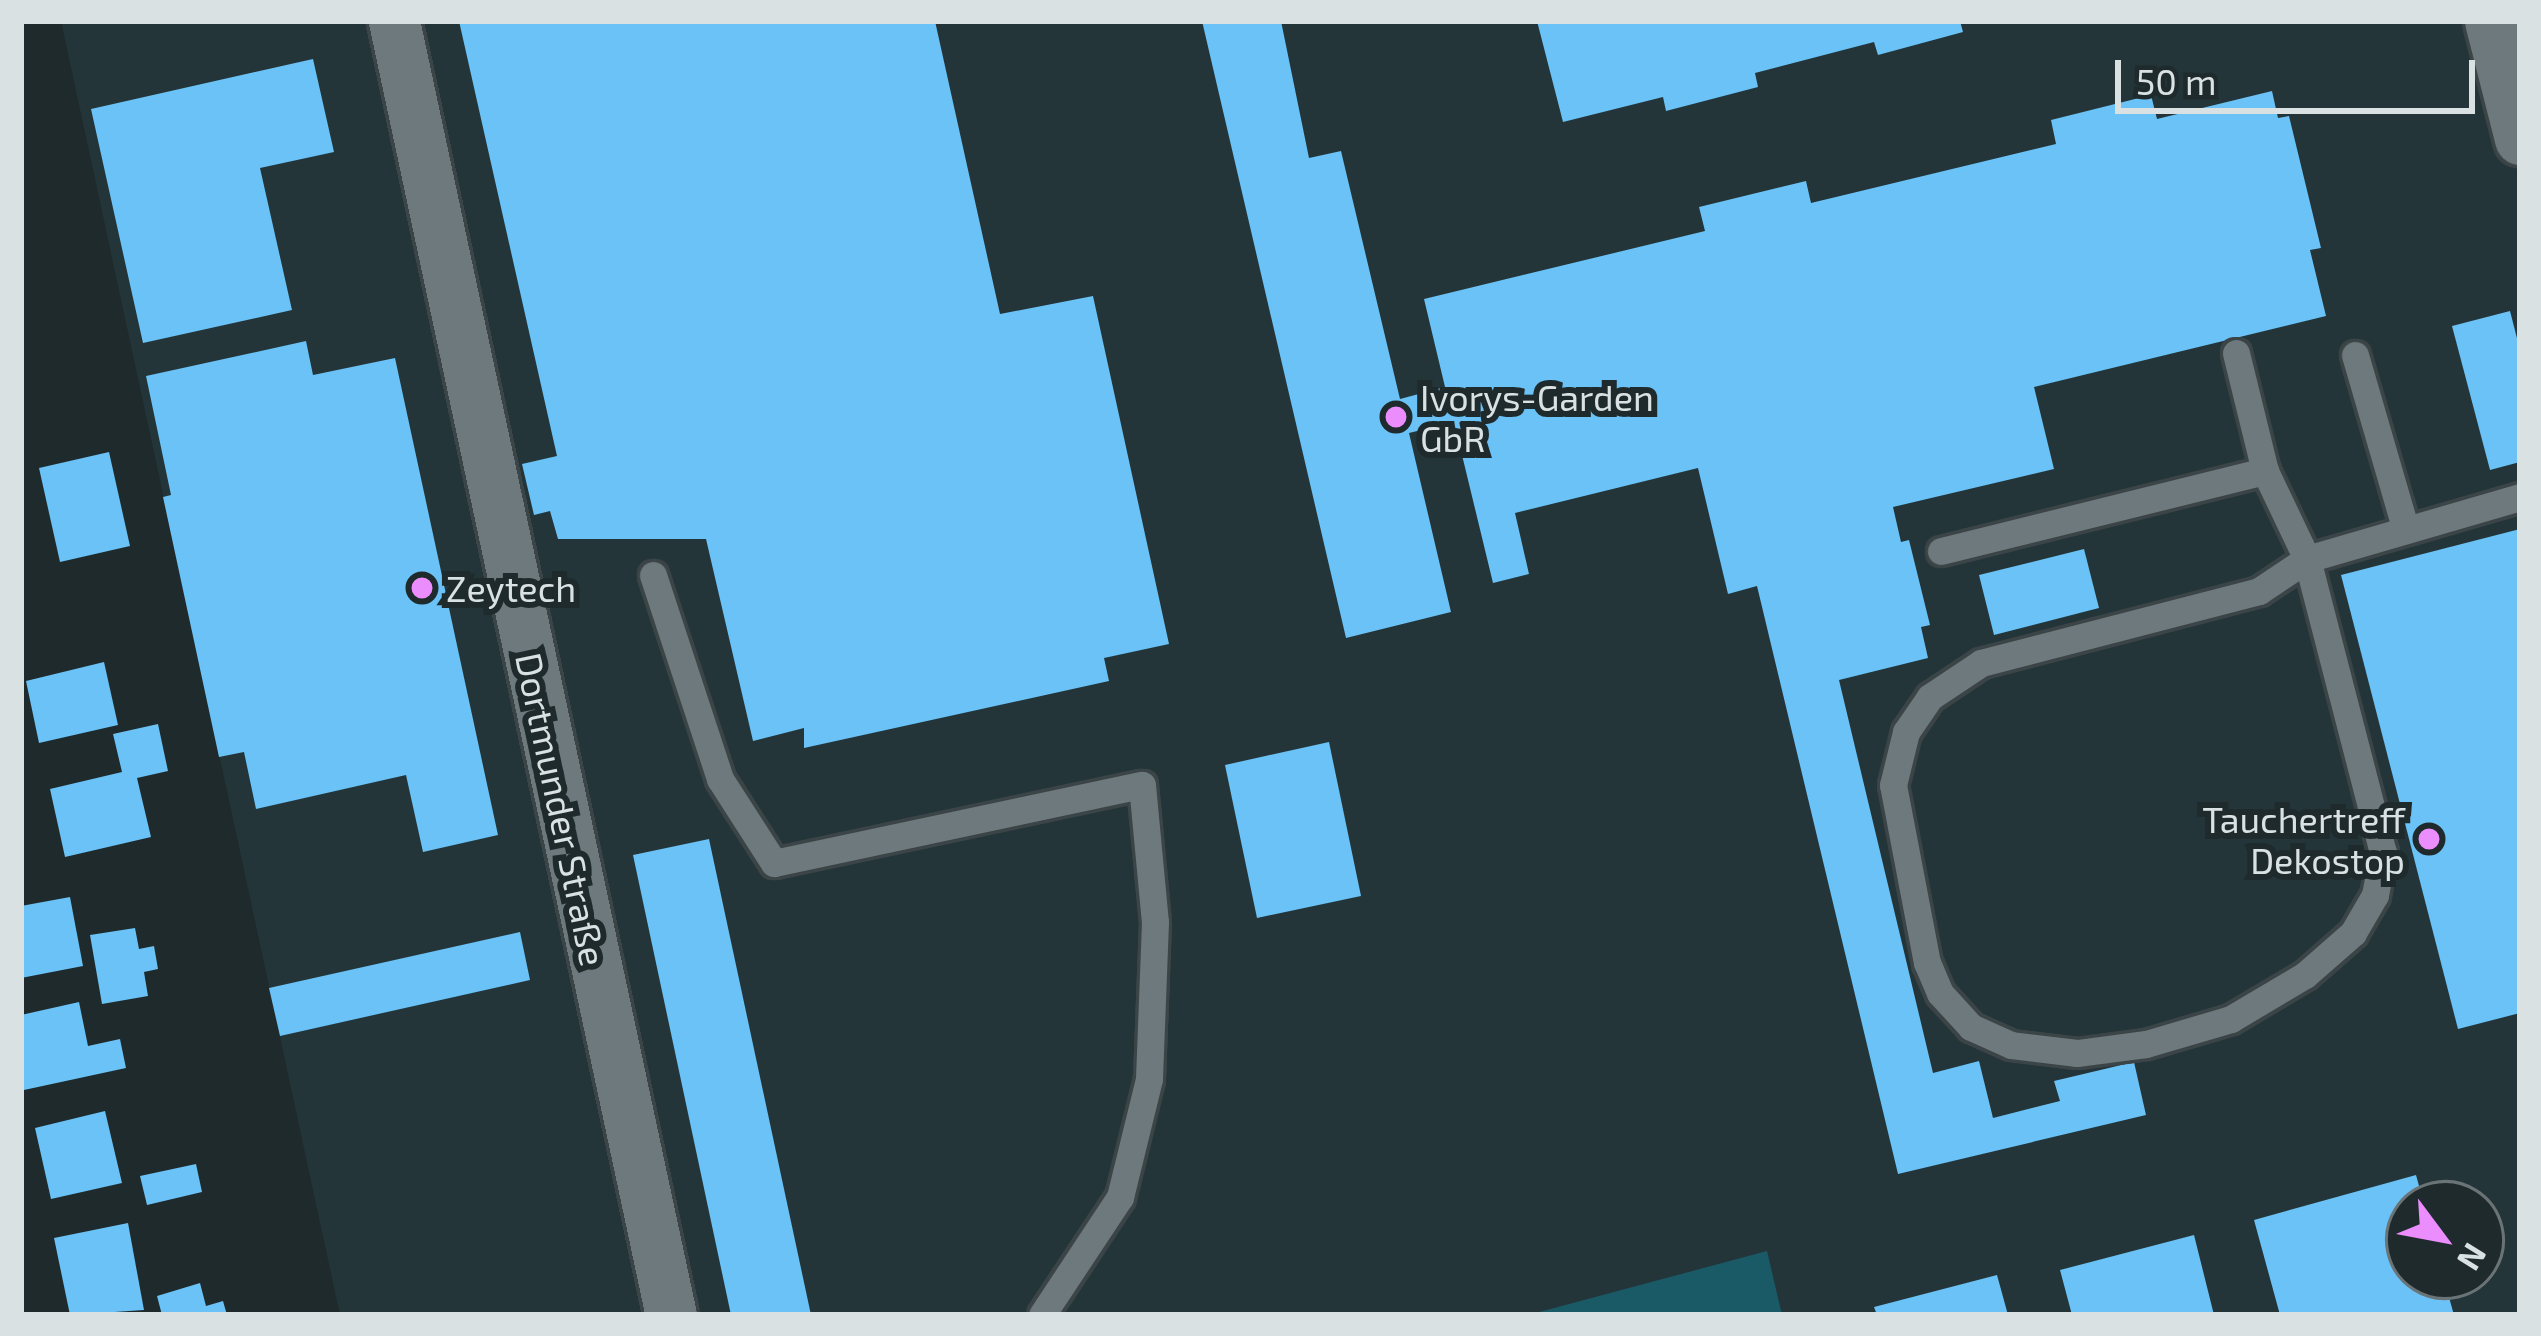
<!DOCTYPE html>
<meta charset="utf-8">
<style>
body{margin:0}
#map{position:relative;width:2541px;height:1336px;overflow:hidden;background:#1f2a2c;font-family:"Exo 2",sans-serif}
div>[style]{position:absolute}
.built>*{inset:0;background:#233539}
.green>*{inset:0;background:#1a5a67}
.building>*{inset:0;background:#6ac2f6}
.roads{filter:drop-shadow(3px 0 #3b4446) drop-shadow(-3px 0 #3b4446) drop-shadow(0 3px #3b4446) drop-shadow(0 -3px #3b4446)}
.lane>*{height:27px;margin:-13.5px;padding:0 13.5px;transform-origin:13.5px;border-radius:13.5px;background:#6d797c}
.street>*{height:51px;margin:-25.5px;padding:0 25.5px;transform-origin:25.5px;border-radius:25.5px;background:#6d797c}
.dots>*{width:33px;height:33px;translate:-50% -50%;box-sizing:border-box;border:6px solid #1f2a2c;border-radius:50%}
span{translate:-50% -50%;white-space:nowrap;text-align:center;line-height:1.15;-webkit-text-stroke:12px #1f2a2c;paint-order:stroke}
.poi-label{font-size:36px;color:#dae1e2}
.left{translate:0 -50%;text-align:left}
.right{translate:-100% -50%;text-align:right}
.street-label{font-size:36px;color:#dae1e2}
.frame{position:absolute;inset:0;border:24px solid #dae1e2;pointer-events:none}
.north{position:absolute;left:2385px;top:1180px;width:120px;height:120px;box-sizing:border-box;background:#1f2a2c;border:3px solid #6a7375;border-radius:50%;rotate:122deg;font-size:33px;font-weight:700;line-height:48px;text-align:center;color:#dae1e2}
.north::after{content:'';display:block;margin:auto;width:42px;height:54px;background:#eb8dfc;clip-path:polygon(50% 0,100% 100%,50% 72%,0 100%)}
.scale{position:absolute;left:2115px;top:60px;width:360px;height:54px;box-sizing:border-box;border:6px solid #dae1e2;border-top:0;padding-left:15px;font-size:36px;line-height:42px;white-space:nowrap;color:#dae1e2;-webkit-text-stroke:9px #1f2a2c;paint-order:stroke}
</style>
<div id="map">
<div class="built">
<div style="clip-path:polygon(evenodd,61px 21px,2520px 21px,2520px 1315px,340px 1315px,61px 21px,2409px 1204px,2481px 1204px,2481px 1276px,2409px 1276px,2409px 1204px)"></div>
</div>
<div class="green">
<div style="clip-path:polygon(1767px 1251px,1782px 1315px,1528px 1315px)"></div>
</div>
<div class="building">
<div style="clip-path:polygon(459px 21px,935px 21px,1000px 314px,1093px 296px,1169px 644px,1104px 658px,1109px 681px,804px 748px,804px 728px,753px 741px,706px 539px,558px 539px,550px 511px,534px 515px,522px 464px,557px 456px)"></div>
<div style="clip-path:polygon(1202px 21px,1281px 21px,1309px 158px,1341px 151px,1400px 399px,1445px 387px,1424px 299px,1705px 231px,1699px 207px,1806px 181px,1811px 203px,2056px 144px,2051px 120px,2151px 95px,2157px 119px,2272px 91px,2278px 118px,2289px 116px,2321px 248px,2310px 250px,2326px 316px,2034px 387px,2054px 469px,1893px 507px,1901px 542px,1909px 540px,1930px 625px,1921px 627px,1928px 658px,1839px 680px,1933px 1073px,1979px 1061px,1993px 1118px,2060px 1101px,2054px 1081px,2134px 1062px,2146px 1115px,1898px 1174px,1757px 586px,1728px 594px,1698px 468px,1515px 513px,1529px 574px,1493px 583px,1454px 422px,1409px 433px,1451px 612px,1346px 638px)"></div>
<div style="clip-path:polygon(1537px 21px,1960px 21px,1963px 32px,1878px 55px,1874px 42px,1755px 73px,1758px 87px,1666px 111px,1663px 97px,1563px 122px)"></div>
<div style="clip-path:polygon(313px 59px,334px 152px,260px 168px,292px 310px,143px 343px,91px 109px)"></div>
<div style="clip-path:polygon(2510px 311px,2520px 350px,2520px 462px,2490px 470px,2452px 326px)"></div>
<div style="clip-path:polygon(306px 341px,313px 375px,395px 358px,498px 835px,423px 852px,406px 775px,256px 809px,244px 752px,219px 757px,163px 497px,171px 495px,146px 376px)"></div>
<div style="clip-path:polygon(109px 452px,130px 546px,60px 562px,39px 468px)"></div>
<div style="clip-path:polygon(2520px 529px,2520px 1013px,2458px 1029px,2341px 575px)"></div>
<div style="clip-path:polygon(2084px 549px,2099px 608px,1994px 635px,1979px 575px)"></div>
<div style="clip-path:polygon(104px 662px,118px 725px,39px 743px,26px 681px)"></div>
<div style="clip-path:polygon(158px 724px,168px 771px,137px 778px,151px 837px,65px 857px,50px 789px,122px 772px,113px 734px)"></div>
<div style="clip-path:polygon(1329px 742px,1361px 896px,1257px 918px,1225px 765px)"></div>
<div style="clip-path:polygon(709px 839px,811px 1315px,731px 1315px,633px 855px)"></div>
<div style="clip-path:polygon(70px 897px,83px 966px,21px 978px,21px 906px)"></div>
<div style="clip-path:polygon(135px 928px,139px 949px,154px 946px,158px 969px,144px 972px,148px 996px,102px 1004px,90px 935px)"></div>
<div style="clip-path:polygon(520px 932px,530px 980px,280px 1036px,269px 988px)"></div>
<div style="clip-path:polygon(79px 1002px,88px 1046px,120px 1039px,126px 1068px,24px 1090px,21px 1015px)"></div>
<div style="clip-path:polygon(105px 1111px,122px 1183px,51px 1199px,35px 1128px)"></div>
<div style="clip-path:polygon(196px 1164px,202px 1192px,147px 1205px,140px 1176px)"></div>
<div style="clip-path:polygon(2416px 1175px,2424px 1204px,2409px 1204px,2409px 1276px,2443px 1276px,2454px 1315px,2280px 1315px,2254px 1220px)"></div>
<div style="clip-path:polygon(128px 1223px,144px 1310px,70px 1315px,54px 1238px)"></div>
<div style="clip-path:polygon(2194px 1235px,2214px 1315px,2072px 1315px,2060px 1270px)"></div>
<div style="clip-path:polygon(1997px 1275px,2008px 1315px,1877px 1315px,1874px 1307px)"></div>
<div style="clip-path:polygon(200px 1283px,206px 1306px,223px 1301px,227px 1315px,162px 1315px,157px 1296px)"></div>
</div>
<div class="roads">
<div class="lane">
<div style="left:2236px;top:353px;width:122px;rotate:76.2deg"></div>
<div style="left:2265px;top:471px;width:98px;rotate:64.5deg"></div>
<div style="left:2307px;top:559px;width:303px;rotate:75.5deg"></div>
<div style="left:2383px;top:852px;width:44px;rotate:100.5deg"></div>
<div style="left:2375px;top:895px;width:44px;rotate:120.1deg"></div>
<div style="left:2353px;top:933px;width:64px;rotate:138.8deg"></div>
<div style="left:2305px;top:975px;width:86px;rotate:149.3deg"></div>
<div style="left:2231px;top:1019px;width:89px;rotate:163.6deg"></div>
<div style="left:2146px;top:1044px;width:70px;rotate:172.6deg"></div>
<div style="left:2077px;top:1053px;width:66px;rotate:-173.1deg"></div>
<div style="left:2011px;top:1045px;width:44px;rotate:-155.8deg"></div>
<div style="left:1971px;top:1027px;width:46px;rotate:-132.4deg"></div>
<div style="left:1940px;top:993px;width:33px;rotate:-113deg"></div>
<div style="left:1927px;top:963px;width:181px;rotate:-100.8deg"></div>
<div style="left:1893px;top:785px;width:55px;rotate:-76.2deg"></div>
<div style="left:1906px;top:732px;width:42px;rotate:-55.6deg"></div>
<div style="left:1930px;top:697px;width:61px;rotate:-33.7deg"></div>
<div style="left:1981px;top:663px;width:287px;rotate:-14.5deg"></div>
<div style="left:2259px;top:591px;width:58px;rotate:-33.7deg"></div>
<div style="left:2307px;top:559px;width:222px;rotate:-16.2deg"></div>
<div style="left:2355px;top:355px;width:182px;rotate:73.8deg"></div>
<div style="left:1941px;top:551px;width:334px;rotate:-13.9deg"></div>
<div style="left:653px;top:575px;width:215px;rotate:71.8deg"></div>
<div style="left:720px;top:779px;width:100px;rotate:57.3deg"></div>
<div style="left:774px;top:863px;width:376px;rotate:-12deg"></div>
<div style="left:1142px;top:785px;width:138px;rotate:84.6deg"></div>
<div style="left:1155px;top:922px;width:157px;rotate:92.2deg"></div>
<div style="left:1149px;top:1079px;width:122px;rotate:103.8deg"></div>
<div style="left:1120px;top:1197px;width:141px;rotate:123.5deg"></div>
</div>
<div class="street">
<div style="left:394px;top:21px;width:1323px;rotate:77.92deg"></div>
<div style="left:2490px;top:21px;width:122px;rotate:75.7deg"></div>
</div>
</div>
<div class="dots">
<div style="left:1396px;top:417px;background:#eb8dfc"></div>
<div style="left:422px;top:588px;background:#eb8dfc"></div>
<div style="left:2429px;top:839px;background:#eb8dfc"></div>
</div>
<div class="poi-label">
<span class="left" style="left:1420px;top:417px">Ivorys-Garden<br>GbR</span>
<span class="left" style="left:446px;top:588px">Zeytech</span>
<span class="right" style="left:2405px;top:839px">Tauchertreff<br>Dekostop</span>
</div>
<div class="street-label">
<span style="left:562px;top:809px;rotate:78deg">Dortmunder Straße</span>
</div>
<div class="frame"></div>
<div class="north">N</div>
<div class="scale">50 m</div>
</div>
